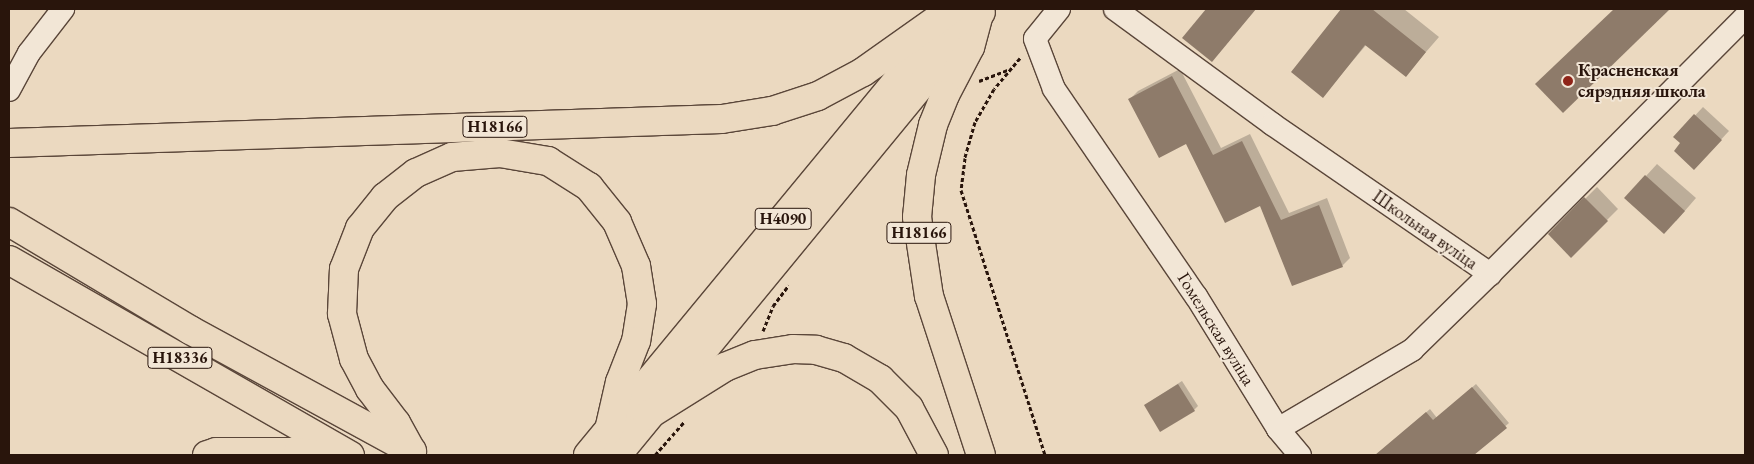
<!DOCTYPE html>
<meta charset="utf-8">
<style>
body{margin:0}
#map{position:relative;width:1754px;height:464px;overflow:hidden;background:#ebd9c0;font-family:"EB Garamond",serif}
div>[style]{position:absolute}
.shadow>*{inset:0;background:#0003}
.building>*{inset:0;background:#8e7b6a}
.path>*{height:3px;margin-top:-1.5px;transform-origin:0;background:repeating-linear-gradient(90deg,#29150c 0 4px,transparent 0 6.5px)}
.roads{filter:drop-shadow(1px 0 #5a4639) drop-shadow(-1px 0 #5a4639) drop-shadow(0 1px #5a4639) drop-shadow(0 -1px #5a4639)}
.minor>*{height:22px;margin:-11px;padding:0 11px;transform-origin:11px;border-radius:11px;background:#f2e6d6}
.primary>*{height:28px;margin:-14px;padding:0 14px;transform-origin:14px;border-radius:14px;background:#ebd9c0}
.trunk>*{height:28px;margin:-14px;padding:0 14px;transform-origin:14px;border-radius:14px;background:#ebd9c0}
.dots>*{width:14px;height:14px;translate:-50% -50%;box-sizing:border-box;border:2px solid #f2e6d6;border-radius:50%}
span{translate:-50% -50%;white-space:nowrap;text-align:center;line-height:1.15;-webkit-text-stroke:4px #f2e6d6;paint-order:stroke}
.shield-label span{padding:1px 4px;background:#f2e6d6;border:1px solid;border-radius:4px;-webkit-text-stroke-width:0}
.shield-label{font-size:16px;color:#29150c;font-weight:700}
.poi-label{font-size:18px;color:#29150c;font-weight:700}
.left{translate:0 -50%;text-align:left}
.street-label{font-size:18px;color:#29150c}
.frame{position:absolute;inset:0;border:10px solid #29150c;pointer-events:none}
</style>
<div id="map">
<div class="shadow">
<div style="clip-path:polygon(1208px 9px,1256px 9px,1212px 61px,1184px 38px)"></div>
<div style="clip-path:polygon(1343px 9px,1404px 9px,1439px 37px,1406px 75px,1367px 44px,1323px 96px,1292px 72px)"></div>
<div style="clip-path:polygon(1615px 9px,1669px 9px,1563px 111px,1555px 66px)"></div>
<div style="clip-path:polygon(1180px 69px,1221px 148px,1250px 134px,1289px 213px,1327px 198px,1350px 258px,1342px 266px,1293px 285px,1261px 204px,1186px 142px,1130px 99px,1138px 91px)"></div>
<div style="clip-path:polygon(1703px 107px,1729px 131px,1702px 160px,1675px 137px)"></div>
<div style="clip-path:polygon(1657px 164px,1696px 198px,1676px 221px,1646px 176px)"></div>
<div style="clip-path:polygon(1597px 187px,1618px 209px,1571px 256px,1550px 234px)"></div>
<div style="clip-path:polygon(1182px 381px,1198px 406px,1194px 410px,1145px 405px)"></div>
<div style="clip-path:polygon(1476px 384px,1509px 423px,1472px 455px,1432px 455px,1428px 451px,1424px 455px,1385px 455px,1382px 451px,1430px 409px,1437px 418px)"></div>
</div>
<div class="building">
<div style="clip-path:polygon(1206px 9px,1256px 9px,1212px 62px,1182px 38px)"></div>
<div style="clip-path:polygon(1341px 9px,1372px 9px,1426px 52px,1406px 77px,1365px 45px,1323px 98px,1291px 72px)"></div>
<div style="clip-path:polygon(1614px 9px,1670px 9px,1563px 113px,1535px 84px)"></div>
<div style="clip-path:polygon(1172px 76px,1213px 155px,1242px 141px,1281px 220px,1319px 205px,1343px 267px,1292px 286px,1260px 206px,1225px 223px,1186px 144px,1159px 158px,1128px 99px)"></div>
<div style="clip-path:polygon(1694px 114px,1722px 140px,1694px 170px,1674px 151px,1680px 143px,1673px 137px)"></div>
<div style="clip-path:polygon(1645px 175px,1685px 211px,1664px 234px,1624px 198px)"></div>
<div style="clip-path:polygon(1584px 197px,1608px 221px,1571px 258px,1548px 234px)"></div>
<div style="clip-path:polygon(1178px 384px,1195px 411px,1160px 432px,1144px 405px)"></div>
<div style="clip-path:polygon(1472px 387px,1507px 428px,1474px 455px,1375px 455px,1426px 412px,1433px 420px)"></div>
</div>
<div class="path">
<div style="left:1020px;top:58px;width:40px;rotate:130deg"></div>
<div style="left:994px;top:89px;width:38px;rotate:120deg"></div>
<div style="left:975px;top:122px;width:37px;rotate:106deg"></div>
<div style="left:965px;top:158px;width:32px;rotate:97deg"></div>
<div style="left:961px;top:190px;width:278px;rotate:72.4deg"></div>
<div style="left:979px;top:81px;width:33px;rotate:-21deg"></div>
<div style="left:763px;top:331px;width:27px;rotate:-68deg"></div>
<div style="left:773px;top:306px;width:26px;rotate:-53deg"></div>
<div style="left:655px;top:455px;width:44px;rotate:-48.7deg"></div>
</div>
<div class="roads">
<div class="minor">
<div style="left:1059px;top:9px;width:38px;rotate:129deg"></div>
<div style="left:1035px;top:39px;width:53px;rotate:69.2deg"></div>
<div style="left:1054px;top:89px;width:251px;rotate:55.6deg"></div>
<div style="left:1196px;top:296px;width:156px;rotate:58.3deg"></div>
<div style="left:1278px;top:429px;width:156px;rotate:-30.5deg"></div>
<div style="left:1412px;top:350px;width:109px;rotate:-44.3deg"></div>
<div style="left:1115px;top:9px;width:195px;rotate:36.2deg"></div>
<div style="left:1272px;top:124px;width:265px;rotate:34.5deg"></div>
<div style="left:1490px;top:274px;width:362px;rotate:-45.2deg"></div>
<div style="left:9px;top:90px;width:42px;rotate:-61.6deg"></div>
<div style="left:29px;top:53px;width:56px;rotate:-52.3deg"></div>
<div style="left:1278px;top:429px;width:34px;rotate:50deg"></div>
</div>
<div class="primary">
<div style="left:588px;top:455px;width:572px;rotate:-50.46deg"></div>
<div style="left:617px;top:455px;width:573px;rotate:-50.59deg"></div>
</div>
<div class="trunk">
<div style="left:979px;top:14px;width:34px;rotate:105deg"></div>
<div style="left:970px;top:47px;width:54px;rotate:117.5deg"></div>
<div style="left:945px;top:95px;width:32px;rotate:112deg"></div>
<div style="left:933px;top:125px;width:51px;rotate:103.5deg"></div>
<div style="left:921px;top:175px;width:42px;rotate:95.4deg"></div>
<div style="left:917px;top:217px;width:80px;rotate:81.4deg"></div>
<div style="left:929px;top:296px;width:167px;rotate:71.9deg"></div>
<div style="left:9px;top:143px;width:713px;rotate:-1.93deg"></div>
<div style="left:722px;top:119px;width:51px;rotate:-9.1deg"></div>
<div style="left:772px;top:111px;width:48px;rotate:-18.1deg"></div>
<div style="left:818px;top:96px;width:51px;rotate:-28.1deg"></div>
<div style="left:863px;top:72px;width:109px;rotate:-35.3deg"></div>
<div style="left:9px;top:222px;width:211px;rotate:30.8deg"></div>
<div style="left:190px;top:330px;width:253px;rotate:28.6deg"></div>
<div style="left:9px;top:260px;width:393px;rotate:29.8deg"></div>
<div style="left:647px;top:416px;width:92px;rotate:-32.1deg"></div>
<div style="left:725px;top:367px;width:32px;rotate:-22deg"></div>
<div style="left:755px;top:355px;width:38px;rotate:-9deg"></div>
<div style="left:793px;top:349px;width:23px;rotate:2deg"></div>
<div style="left:816px;top:350px;width:29px;rotate:16deg"></div>
<div style="left:844px;top:358px;width:42px;rotate:30.3deg"></div>
<div style="left:880px;top:379px;width:41px;rotate:45deg"></div>
<div style="left:909px;top:408px;width:53px;rotate:62deg"></div>
<div style="left:411px;top:450px;width:31px;rotate:-119deg"></div>
<div style="left:396px;top:423px;width:43px;rotate:-127.4deg"></div>
<div style="left:370px;top:389px;width:34px;rotate:-118deg"></div>
<div style="left:354px;top:359px;width:47px;rotate:-104.9deg"></div>
<div style="left:342px;top:314px;width:45px;rotate:-87.5deg"></div>
<div style="left:344px;top:269px;width:44px;rotate:-68.7deg"></div>
<div style="left:360px;top:228px;width:40px;rotate:-51deg"></div>
<div style="left:385px;top:197px;width:39px;rotate:-38deg"></div>
<div style="left:416px;top:173px;width:39px;rotate:-24deg"></div>
<div style="left:452px;top:157px;width:48px;rotate:-4.8deg"></div>
<div style="left:500px;top:153px;width:49px;rotate:9.5deg"></div>
<div style="left:548px;top:161px;width:49px;rotate:32.4deg"></div>
<div style="left:589px;top:187px;width:45px;rotate:51.3deg"></div>
<div style="left:617px;top:222px;width:48px;rotate:66.6deg"></div>
<div style="left:636px;top:266px;width:38px;rotate:81deg"></div>
<div style="left:642px;top:304px;width:37px;rotate:99deg"></div>
<div style="left:636px;top:341px;width:44px;rotate:111.3deg"></div>
<div style="left:620px;top:382px;width:49px;rotate:102.9deg"></div>
<div style="left:207px;top:455px;width:9px;rotate:-18deg"></div>
<div style="left:216px;top:452px;width:82px"></div>
<div style="left:298px;top:452px;width:21px;rotate:8deg"></div>
</div>
</div>
<div class="dots">
<div style="left:1568px;top:81px;background:#8f2418"></div>
</div>
<div class="shield-label">
<span style="left:495px;top:127px">Н18166</span>
<span style="left:783px;top:219px">Н4090</span>
<span style="left:919px;top:233px">Н18166</span>
<span style="left:180px;top:358px">Н18336</span>
</div>
<div class="poi-label">
<span class="left" style="left:1578px;top:81px">Красненская<br>сярэдняя школа</span>
</div>
<div class="street-label">
<span style="left:1425px;top:230px;rotate:35deg">Школьная вуліца</span>
<span style="left:1216px;top:329px;rotate:58deg">Гомельская вуліца</span>
</div>
<div class="frame"></div>
</div>
